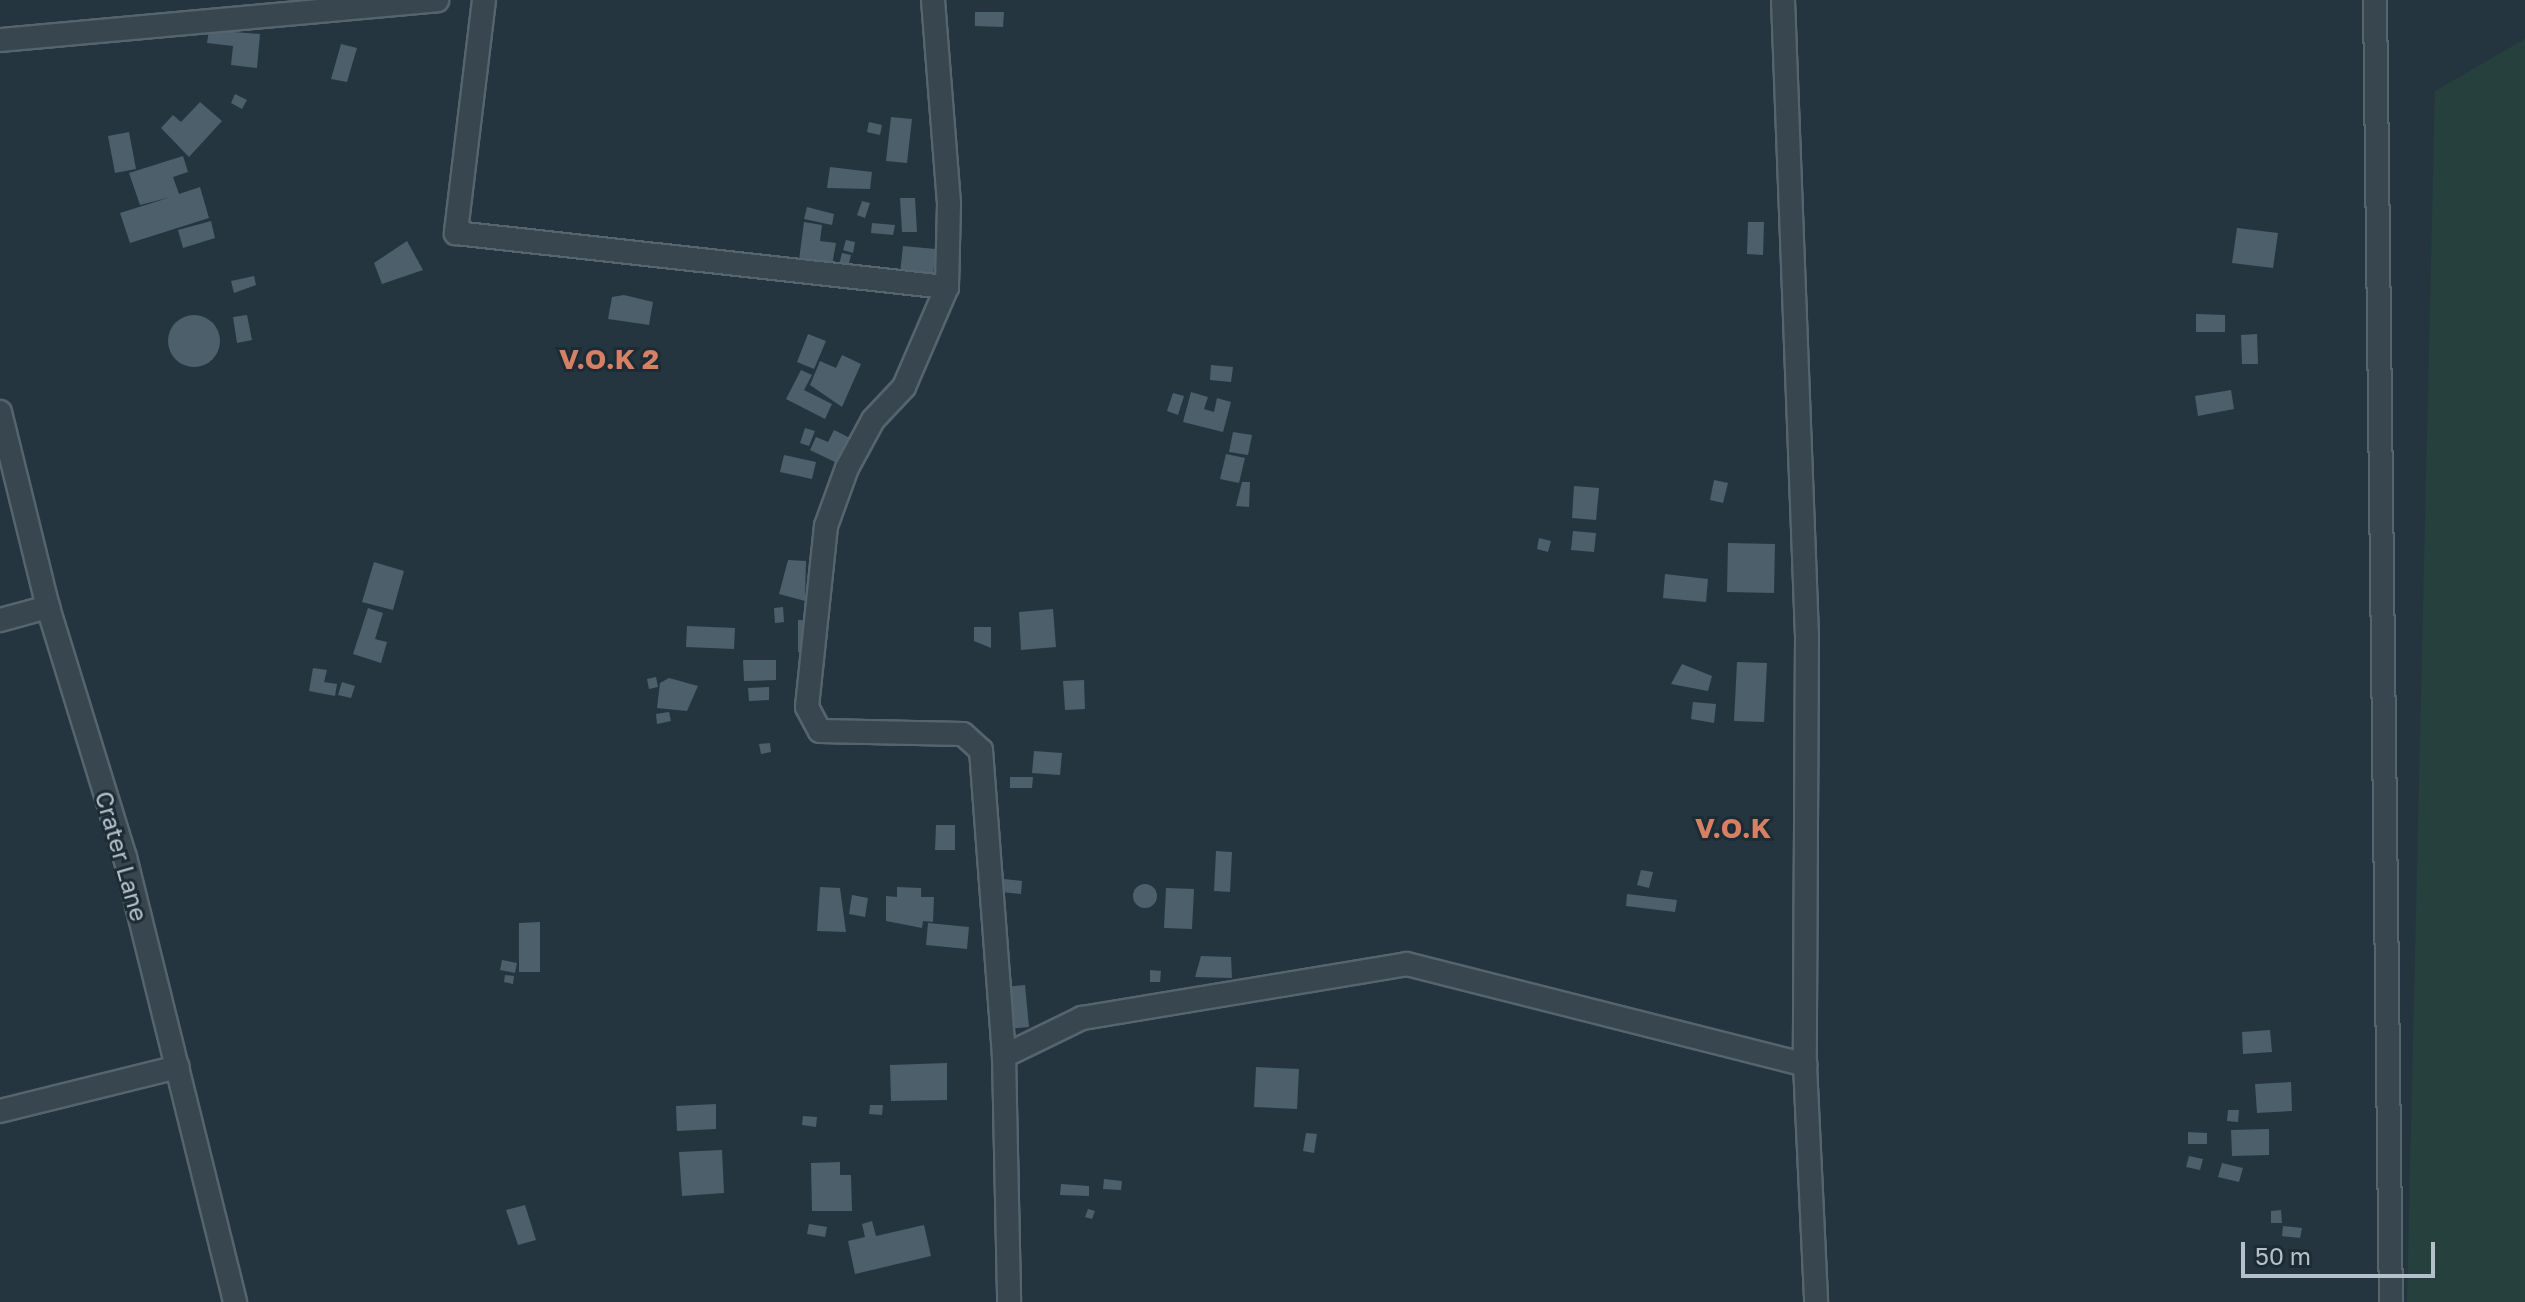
<!DOCTYPE html>
<style>
body{margin:0}
#map{position:relative;width:2525px;height:1302px;overflow:hidden;background:#24353f;font-family:"Golos Text",sans-serif}
div>[style]{position:absolute}
.green>*{inset:0;background:#26403e}
.building>*{inset:0;background:#4d5f6a}
.round{border-radius:50%}
.roads{filter:drop-shadow(2px 0 #56646d) drop-shadow(-2px 0 #56646d) drop-shadow(0 2px #56646d) drop-shadow(0 -2px #56646d)}
.minor>*{height:22px;margin:-11px;padding:0 11px;transform-origin:11px;border-radius:11px;background:#38464f}
span{translate:-50% -50%;white-space:nowrap;text-align:center;line-height:1.15;-webkit-text-stroke:6px #1d2b34;paint-order:stroke}
.street-label{font-size:24px;color:#b5c1ca}
.quarter-label{font-size:28px;color:#d68064;font-weight:700}
.scale{position:absolute;left:2241px;top:1242px;width:194px;height:36px;box-sizing:border-box;border:4px solid #b5c1ca;border-top:0;padding-left:10px;font-size:24px;line-height:28px;white-space:nowrap;color:#b5c1ca;-webkit-text-stroke:6px #1d2b34;paint-order:stroke}
</style>
<div id="map">
<div class="green">
<div style="clip-path:polygon(2525px 39px,2525px 1302px,2407px 1302px,2435px 91px)"></div>
</div>
<div class="building">
<div style="clip-path:polygon(975px 12px,1004px 12px,1003px 27px,975px 26px)"></div>
<div style="clip-path:polygon(209px 30px,260px 34px,257px 68px,231px 65px,233px 46px,207px 43px)"></div>
<div style="clip-path:polygon(341px 44px,357px 48px,347px 82px,331px 79px)"></div>
<div style="clip-path:polygon(235px 94px,247px 100px,242px 109px,231px 103px)"></div>
<div style="clip-path:polygon(200px 102px,222px 121px,189px 157px,161px 128px,173px 115px,181px 122px)"></div>
<div style="clip-path:polygon(891px 117px,912px 119px,907px 163px,886px 161px)"></div>
<div style="clip-path:polygon(869px 122px,882px 125px,880px 135px,867px 132px)"></div>
<div style="clip-path:polygon(129px 132px,136px 169px,115px 173px,108px 136px)"></div>
<div style="clip-path:polygon(183px 156px,188px 172px,173px 177px,179px 194px,200px 187px,209px 218px,130px 243px,120px 213px,171px 197px,140px 205px,129px 173px)"></div>
<div style="clip-path:polygon(830px 167px,872px 172px,870px 189px,827px 188px)"></div>
<div style="clip-path:polygon(900px 198px,915px 198px,917px 232px,902px 232px)"></div>
<div style="clip-path:polygon(862px 201px,870px 203px,865px 218px,857px 215px)"></div>
<div style="clip-path:polygon(807px 207px,834px 214px,832px 225px,804px 219px)"></div>
<div style="clip-path:polygon(211px 221px,215px 238px,183px 248px,178px 230px)"></div>
<div style="clip-path:polygon(804px 222px,822px 225px,820px 241px,836px 243px,832px 265px,799px 260px)"></div>
<div style="clip-path:polygon(1748px 222px,1764px 222px,1763px 255px,1747px 254px)"></div>
<div style="clip-path:polygon(872px 223px,895px 225px,893px 235px,871px 233px)"></div>
<div style="clip-path:polygon(2237px 228px,2278px 233px,2273px 268px,2232px 263px)"></div>
<div style="clip-path:polygon(846px 240px,855px 242px,853px 253px,843px 250px)"></div>
<div style="clip-path:polygon(407px 241px,423px 270px,382px 284px,374px 263px)"></div>
<div style="clip-path:polygon(903px 246px,936px 249px,933px 276px,900px 273px)"></div>
<div style="clip-path:polygon(842px 253px,851px 255px,848px 267px,839px 265px)"></div>
<div style="clip-path:polygon(254px 276px,256px 285px,234px 293px,231px 281px)"></div>
<div style="clip-path:polygon(624px 295px,653px 302px,649px 325px,608px 319px,612px 297px)"></div>
<div style="clip-path:polygon(2196px 314px,2225px 315px,2225px 332px,2196px 332px)"></div>
<div style="clip-path:polygon(247px 315px,252px 340px,237px 343px,233px 317px)"></div>
<div class="round" style="left:168px;top:315px;width:52px;height:52px"></div>
<div style="clip-path:polygon(808px 334px,826px 341px,814px 369px,797px 362px)"></div>
<div style="clip-path:polygon(2257px 334px,2258px 364px,2242px 364px,2241px 335px)"></div>
<div style="clip-path:polygon(842px 355px,861px 364px,842px 407px,810px 385px,820px 361px,836px 368px)"></div>
<div style="clip-path:polygon(1211px 365px,1233px 367px,1231px 382px,1210px 380px)"></div>
<div style="clip-path:polygon(801px 370px,812px 375px,804px 390px,832px 404px,825px 419px,786px 399px)"></div>
<div style="clip-path:polygon(2231px 390px,2234px 409px,2198px 416px,2195px 396px)"></div>
<div style="clip-path:polygon(1191px 392px,1208px 397px,1204px 409px,1214px 412px,1217px 398px,1231px 402px,1223px 432px,1183px 422px)"></div>
<div style="clip-path:polygon(1173px 393px,1184px 396px,1178px 415px,1167px 411px)"></div>
<div style="clip-path:polygon(805px 428px,815px 431px,809px 446px,800px 443px)"></div>
<div style="clip-path:polygon(834px 430px,852px 439px,839px 464px,810px 450px,816px 437px,828px 442px)"></div>
<div style="clip-path:polygon(1233px 432px,1252px 435px,1248px 455px,1229px 452px)"></div>
<div style="clip-path:polygon(1226px 454px,1245px 458px,1239px 483px,1220px 479px)"></div>
<div style="clip-path:polygon(784px 455px,816px 462px,812px 479px,780px 472px)"></div>
<div style="clip-path:polygon(1714px 480px,1728px 483px,1723px 503px,1710px 500px)"></div>
<div style="clip-path:polygon(1242px 482px,1250px 482px,1249px 507px,1236px 506px)"></div>
<div style="clip-path:polygon(1574px 486px,1599px 488px,1596px 520px,1572px 518px)"></div>
<div style="clip-path:polygon(1573px 531px,1596px 533px,1594px 552px,1571px 550px)"></div>
<div style="clip-path:polygon(1539px 538px,1551px 541px,1548px 552px,1537px 549px)"></div>
<div style="clip-path:polygon(1728px 543px,1775px 544px,1774px 593px,1727px 592px)"></div>
<div style="clip-path:polygon(788px 560px,806px 561px,805px 601px,779px 594px)"></div>
<div style="clip-path:polygon(374px 562px,404px 571px,393px 610px,362px 602px)"></div>
<div style="clip-path:polygon(1665px 574px,1708px 579px,1706px 602px,1663px 598px)"></div>
<div style="clip-path:polygon(783px 607px,784px 622px,775px 623px,774px 608px)"></div>
<div style="clip-path:polygon(368px 608px,383px 613px,375px 639px,387px 642px,381px 663px,353px 654px)"></div>
<div style="clip-path:polygon(1053px 609px,1056px 647px,1021px 650px,1019px 612px)"></div>
<div style="clip-path:polygon(798px 620px,808px 620px,808px 652px,798px 652px)"></div>
<div style="clip-path:polygon(687px 626px,735px 628px,734px 649px,686px 647px)"></div>
<div style="clip-path:polygon(974px 627px,991px 627px,991px 648px,974px 641px)"></div>
<div style="clip-path:polygon(743px 660px,776px 660px,776px 680px,744px 681px)"></div>
<div style="clip-path:polygon(1737px 662px,1767px 663px,1764px 722px,1734px 721px)"></div>
<div style="clip-path:polygon(1682px 664px,1712px 676px,1708px 691px,1671px 684px)"></div>
<div style="clip-path:polygon(313px 668px,327px 670px,324px 682px,337px 684px,335px 696px,309px 691px)"></div>
<div style="clip-path:polygon(656px 677px,658px 687px,649px 689px,647px 679px)"></div>
<div style="clip-path:polygon(669px 678px,698px 686px,687px 711px,657px 708px,660px 683px)"></div>
<div style="clip-path:polygon(1084px 680px,1085px 709px,1065px 710px,1063px 681px)"></div>
<div style="clip-path:polygon(342px 682px,355px 686px,351px 698px,338px 695px)"></div>
<div style="clip-path:polygon(769px 687px,769px 700px,749px 701px,748px 688px)"></div>
<div style="clip-path:polygon(1693px 702px,1716px 704px,1714px 723px,1691px 719px)"></div>
<div style="clip-path:polygon(669px 712px,671px 721px,657px 724px,656px 714px)"></div>
<div style="clip-path:polygon(770px 743px,771px 752px,761px 754px,759px 744px)"></div>
<div style="clip-path:polygon(1034px 751px,1062px 753px,1060px 775px,1032px 773px)"></div>
<div style="clip-path:polygon(1010px 777px,1033px 777px,1032px 788px,1010px 788px)"></div>
<div style="clip-path:polygon(936px 825px,955px 825px,955px 850px,935px 850px)"></div>
<div style="clip-path:polygon(1216px 851px,1232px 852px,1230px 892px,1214px 891px)"></div>
<div style="clip-path:polygon(1641px 870px,1653px 872px,1649px 888px,1637px 885px)"></div>
<div style="clip-path:polygon(1004px 879px,1022px 881px,1021px 894px,1002px 892px)"></div>
<div class="round" style="left:1133px;top:884px;width:24px;height:24px"></div>
<div style="clip-path:polygon(820px 887px,840px 888px,846px 932px,817px 931px)"></div>
<div style="clip-path:polygon(897px 887px,921px 888px,921px 897px,934px 897px,933px 922px,923px 921px,922px 928px,886px 921px,886px 896px,897px 897px)"></div>
<div style="clip-path:polygon(1166px 888px,1194px 889px,1192px 929px,1164px 928px)"></div>
<div style="clip-path:polygon(1627px 894px,1677px 900px,1675px 912px,1626px 906px)"></div>
<div style="clip-path:polygon(852px 895px,868px 898px,865px 917px,849px 914px)"></div>
<div style="clip-path:polygon(540px 922px,540px 972px,519px 972px,519px 923px)"></div>
<div style="clip-path:polygon(928px 923px,969px 927px,967px 949px,926px 945px)"></div>
<div style="clip-path:polygon(1201px 956px,1231px 957px,1232px 978px,1195px 977px)"></div>
<div style="clip-path:polygon(502px 960px,517px 963px,515px 973px,500px 970px)"></div>
<div style="clip-path:polygon(1150px 970px,1161px 971px,1160px 982px,1150px 982px)"></div>
<div style="clip-path:polygon(505px 975px,514px 976px,513px 984px,504px 982px)"></div>
<div style="clip-path:polygon(1025px 985px,1029px 1027px,1007px 1029px,1003px 987px)"></div>
<div style="clip-path:polygon(2270px 1030px,2272px 1052px,2243px 1054px,2242px 1032px)"></div>
<div style="clip-path:polygon(947px 1063px,947px 1100px,891px 1101px,890px 1065px)"></div>
<div style="clip-path:polygon(1256px 1067px,1299px 1069px,1297px 1109px,1254px 1107px)"></div>
<div style="clip-path:polygon(2291px 1082px,2292px 1111px,2257px 1113px,2255px 1084px)"></div>
<div style="clip-path:polygon(716px 1104px,716px 1129px,677px 1131px,676px 1106px)"></div>
<div style="clip-path:polygon(870px 1105px,883px 1105px,882px 1115px,869px 1114px)"></div>
<div style="clip-path:polygon(2228px 1110px,2239px 1110px,2238px 1122px,2227px 1121px)"></div>
<div style="clip-path:polygon(803px 1116px,817px 1117px,816px 1127px,802px 1125px)"></div>
<div style="clip-path:polygon(2269px 1129px,2269px 1155px,2232px 1156px,2231px 1130px)"></div>
<div style="clip-path:polygon(2188px 1132px,2207px 1133px,2207px 1144px,2188px 1144px)"></div>
<div style="clip-path:polygon(1306px 1133px,1317px 1134px,1314px 1153px,1303px 1151px)"></div>
<div style="clip-path:polygon(722px 1150px,724px 1193px,682px 1196px,679px 1152px)"></div>
<div style="clip-path:polygon(2189px 1156px,2203px 1159px,2200px 1170px,2186px 1167px)"></div>
<div style="clip-path:polygon(840px 1162px,840px 1175px,851px 1175px,852px 1211px,812px 1211px,811px 1163px)"></div>
<div style="clip-path:polygon(2222px 1163px,2243px 1168px,2239px 1182px,2218px 1177px)"></div>
<div style="clip-path:polygon(1104px 1179px,1122px 1181px,1121px 1190px,1103px 1189px)"></div>
<div style="clip-path:polygon(1061px 1184px,1089px 1186px,1089px 1196px,1060px 1195px)"></div>
<div style="clip-path:polygon(525px 1205px,536px 1240px,518px 1245px,506px 1210px)"></div>
<div style="clip-path:polygon(1088px 1209px,1095px 1211px,1092px 1219px,1085px 1217px)"></div>
<div style="clip-path:polygon(2281px 1210px,2282px 1223px,2271px 1223px,2271px 1211px)"></div>
<div style="clip-path:polygon(872px 1221px,876px 1236px,924px 1225px,931px 1256px,855px 1274px,848px 1241px,865px 1237px,862px 1224px)"></div>
<div style="clip-path:polygon(809px 1224px,827px 1227px,825px 1237px,807px 1234px)"></div>
<div style="clip-path:polygon(2283px 1226px,2302px 1228px,2300px 1238px,2282px 1236px)"></div>
</div>
<div class="roads">
<div class="minor">
<div style="left:484px;top:0;width:235px;rotate:96.9deg"></div>
<div style="left:456px;top:233px;width:494px;rotate:6.3deg"></div>
<div style="left:933px;top:0;width:205px;rotate:85.5deg"></div>
<div style="left:949px;top:204px;width:83px;rotate:91.4deg"></div>
<div style="left:947px;top:287px;width:109px;rotate:113.3deg"></div>
<div style="left:904px;top:387px;width:45px;rotate:133.2deg"></div>
<div style="left:873px;top:420px;width:55px;rotate:118.4deg"></div>
<div style="left:847px;top:468px;width:62px;rotate:109.9deg"></div>
<div style="left:826px;top:526px;width:182px;rotate:96deg"></div>
<div style="left:807px;top:707px;width:27px;rotate:62deg"></div>
<div style="left:820px;top:731px;width:143px;rotate:1.2deg"></div>
<div style="left:963px;top:734px;width:24px;rotate:42deg"></div>
<div style="left:981px;top:750px;width:307px;rotate:85.7deg"></div>
<div style="left:1004px;top:1056px;width:246px;rotate:88.8deg"></div>
<div style="left:1783px;top:0;width:635px;rotate:87.84deg"></div>
<div style="left:1807px;top:635px;width:430px;rotate:90.3deg"></div>
<div style="left:1805px;top:1065px;width:237px;rotate:87.3deg"></div>
<div style="left:2375px;top:0;width:1302px;rotate:89.3deg"></div>
<div style="left:0;top:40px;width:439px;rotate:-5.2deg"></div>
<div style="left:0;top:412px;width:198px;rotate:76.2deg"></div>
<div style="left:47px;top:604px;width:265px;rotate:72.9deg"></div>
<div style="left:125px;top:857px;width:458px;rotate:76.1deg"></div>
<div style="left:0;top:620px;width:50px;rotate:-15.2deg"></div>
<div style="left:1004px;top:1056px;width:87px;rotate:-26deg"></div>
<div style="left:1082px;top:1018px;width:329px;rotate:-9.4deg"></div>
<div style="left:1407px;top:964px;width:411px;rotate:14.2deg"></div>
<div style="left:0;top:1111px;width:183px;rotate:-13.9deg"></div>
</div>
</div>
<div class="street-label">
<span style="left:122px;top:856px;rotate:74deg">Crater Lane</span>
</div>
<div class="quarter-label">
<span style="left:609px;top:359px">V.O.K 2</span>
<span style="left:1733px;top:828px">V.O.K</span>
</div>
<div class="scale">50 m</div>
</div>
